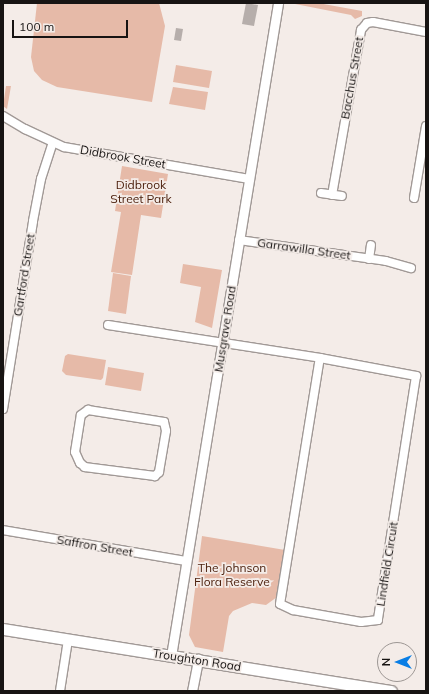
<!DOCTYPE html>
<style>
body{margin:0}
#map{position:relative;width:429px;height:694px;overflow:hidden;background:#f4ece8;font-family:Mulish,sans-serif}
div>[style]{position:absolute}
.green>*{inset:0;background:#e6baa8}
.building>*{inset:0;background:#b6aeab}
.roads{filter:drop-shadow(1px 0 #a19996) drop-shadow(-1px 0 #a19996) drop-shadow(0 1px #a19996) drop-shadow(0 -1px #a19996)}
.minor>*{height:8px;margin:-4px;padding:0 4px;transform-origin:4px;border-radius:4px;background:#fff}
.tertiary>*{height:9px;margin:-4.5px;padding:0 4.5px;transform-origin:4.5px;border-radius:4.5px;background:#fff}
.secondary>*{height:11px;margin:-5.5px;padding:0 5.5px;transform-origin:5.5px;border-radius:5.5px;background:#fff}
span{translate:-50% -50%;white-space:nowrap;text-align:center;line-height:1.15;-webkit-text-stroke:3.5px #f4ece8;paint-order:stroke}
.street-label{font-size:12px;color:#171413}
.park-label{font-size:12px;color:#4d210e}
.frame{position:absolute;inset:0;border:4px solid #171413;pointer-events:none}
.north{position:absolute;left:377px;top:642px;width:40px;height:40px;box-sizing:border-box;background:#f4ece8;border:1px solid #9c9693;border-radius:50%;rotate:270deg;font-size:11px;font-weight:700;line-height:16px;text-align:center;color:#171413}
.north::after{content:'';display:block;margin:auto;width:14px;height:18px;background:#097ee5;clip-path:polygon(50% 0,100% 100%,50% 72%,0 100%)}
.scale{position:absolute;left:12px;top:20px;width:116px;height:18px;box-sizing:border-box;border:2px solid #171413;border-top:0;padding-left:5px;font-size:12px;line-height:14px;white-space:nowrap;color:#171413;-webkit-text-stroke:3px #f4ece8;paint-order:stroke}
</style>
<div id="map">
<div class="green">
<div style="clip-path:polygon(37px 3px,159px 3px,165px 26px,152px 102px,57px 87px,42px 80px,34px 71px,31px 57px)"></div>
<div style="clip-path:polygon(290px 3px,318px 3px,362px 11px,362px 16px,355px 19px,351px 15px)"></div>
<div style="clip-path:polygon(176px 65px,212px 71px,209px 88px,173px 82px)"></div>
<div style="clip-path:polygon(6px 86px,11px 86px,7px 109px,3px 106px)"></div>
<div style="clip-path:polygon(173px 87px,208px 92px,205px 110px,169px 104px)"></div>
<div style="clip-path:polygon(122px 166px,168px 174px,161px 218px,141px 215px,132px 275px,111px 272px,121px 212px,115px 211px)"></div>
<div style="clip-path:polygon(183px 264px,222px 270px,212px 328px,195px 322px,201px 287px,180px 283px)"></div>
<div style="clip-path:polygon(113px 273px,131px 276px,126px 314px,108px 311px)"></div>
<div style="clip-path:polygon(68px 354px,106px 360px,103px 378px,101px 380px,66px 375px,62px 371px,65px 356px)"></div>
<div style="clip-path:polygon(108px 367px,144px 373px,141px 391px,105px 385px)"></div>
<div style="clip-path:polygon(202px 536px,285px 550px,277px 597px,266px 605px,252px 603px,233px 611px,229px 616px,223px 652px,195px 647px,189px 635px)"></div>
</div>
<div class="building">
<div style="clip-path:polygon(246px 3px,258px 5px,254px 26px,242px 24px)"></div>
<div style="clip-path:polygon(176px 28px,183px 29px,181px 41px,174px 40px)"></div>
</div>
<div class="roads">
<div class="minor">
<div style="left:3px;top:116px;width:26px;rotate:31deg"></div>
<div style="left:25px;top:129px;width:43px;rotate:24.8deg"></div>
<div style="left:64px;top:147px;width:188px;rotate:9.8deg"></div>
<div style="left:321px;top:193px;width:21px;rotate:8deg"></div>
<div style="left:332px;top:195px;width:168px;rotate:-80deg"></div>
<div style="left:361px;top:30px;width:9px;rotate:-49deg"></div>
<div style="left:367px;top:23px;width:6px;rotate:-9deg"></div>
<div style="left:373px;top:22px;width:54px;rotate:10.7deg"></div>
<div style="left:414px;top:198px;width:73px;rotate:-80.5deg"></div>
<div style="left:239px;top:240px;width:148px;rotate:8.1deg"></div>
<div style="left:386px;top:261px;width:26px;rotate:16deg"></div>
<div style="left:369px;top:259px;width:14px;rotate:-82deg"></div>
<div style="left:108px;top:325px;width:215px;rotate:8.8deg"></div>
<div style="left:320px;top:358px;width:98px;rotate:10.6deg"></div>
<div style="left:416px;top:376px;width:247px;rotate:98.9deg"></div>
<div style="left:378px;top:620px;width:17px;rotate:173deg"></div>
<div style="left:361px;top:622px;width:69px;rotate:-170deg"></div>
<div style="left:293px;top:610px;width:14px;rotate:-155deg"></div>
<div style="left:280px;top:604px;width:249px;rotate:-80.8deg"></div>
<div style="left:3px;top:409px;width:190px;rotate:-80.9deg"></div>
<div style="left:33px;top:221px;width:43px;rotate:-79.2deg"></div>
<div style="left:41px;top:179px;width:38px;rotate:-72deg"></div>
<div style="left:88px;top:410px;width:77px;rotate:9deg"></div>
<div style="left:164px;top:422px;width:9px;rotate:77deg"></div>
<div style="left:166px;top:431px;width:42px;rotate:99.7deg"></div>
<div style="left:159px;top:472px;width:6px;rotate:135deg"></div>
<div style="left:155px;top:476px;width:71px;rotate:-172.7deg"></div>
<div style="left:85px;top:467px;width:6px;rotate:-141deg"></div>
<div style="left:80px;top:463px;width:12px;rotate:-114deg"></div>
<div style="left:75px;top:452px;width:37px;rotate:-81deg"></div>
<div style="left:81px;top:415px;width:9px;rotate:-36deg"></div>
<div style="left:3px;top:530px;width:186px;rotate:9.6deg"></div>
<div style="left:60px;top:691px;width:52px;rotate:-81.1deg"></div>
</div>
<div class="tertiary">
<div style="left:171px;top:656px;width:662px;rotate:-80.69deg"></div>
<div style="left:192px;top:691px;width:33px;rotate:-79deg"></div>
</div>
<div class="secondary">
<div style="left:3px;top:629px;width:393px;rotate:9.1deg"></div>
</div>
</div>
<div class="street-label">
<span style="left:352px;top:78px;rotate:-80deg">Bacchus Street</span>
<span style="left:123px;top:157px;rotate:10deg">Didbrook Street</span>
<span style="left:304px;top:249px;rotate:8deg">Garrawilla Street</span>
<span style="left:24px;top:275px;rotate:-81deg">Gartford Street</span>
<span style="left:225px;top:329px;rotate:-81deg">Musgrave Road</span>
<span style="left:95px;top:546px;rotate:10deg">Saffron Street</span>
<span style="left:387px;top:564px;rotate:-81deg">Lindfield Circuit</span>
<span style="left:197px;top:660px;rotate:9deg">Troughton Road</span>
</div>
<div class="park-label">
<span style="left:141px;top:192px">Didbrook<br>Street Park</span>
<span style="left:232px;top:575px">The Johnson<br>Flora Reserve</span>
</div>
<div class="frame"></div>
<div class="north">N</div>
<div class="scale">100 m</div>
</div>
